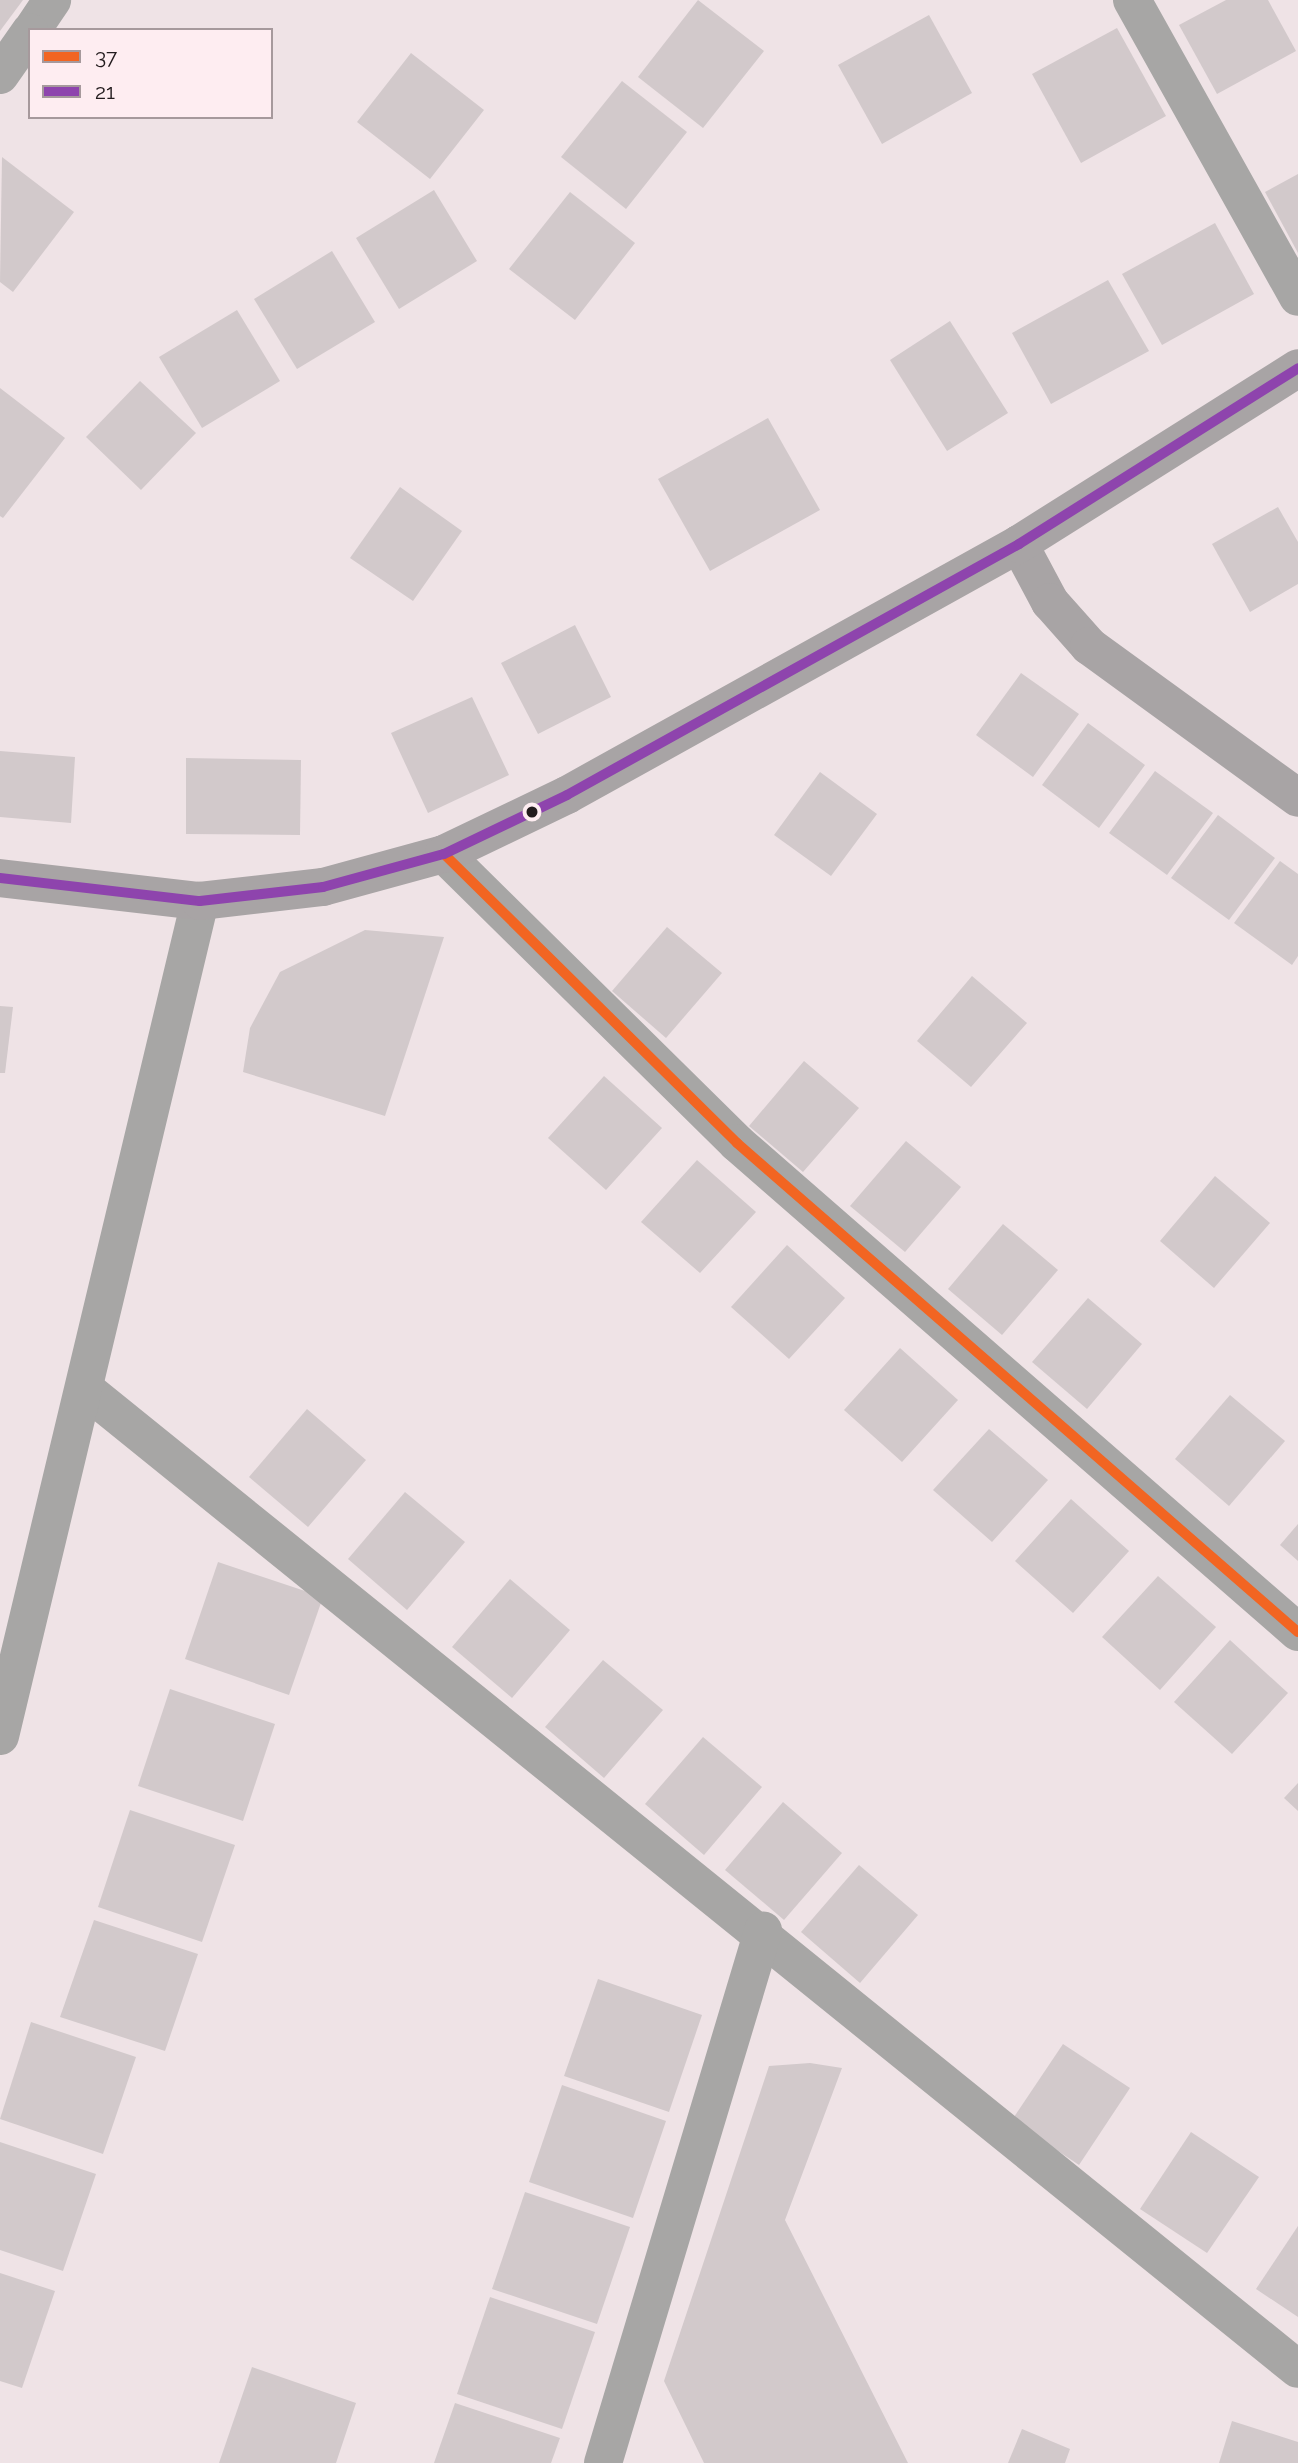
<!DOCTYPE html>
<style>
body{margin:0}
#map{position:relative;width:1298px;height:2463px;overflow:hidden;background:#efe3e6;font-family:Raleway,sans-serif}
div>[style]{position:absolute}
.building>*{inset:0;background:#d2c9cb}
.minor>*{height:38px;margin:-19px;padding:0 19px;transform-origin:19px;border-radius:19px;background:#a7a6a5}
.tertiary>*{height:38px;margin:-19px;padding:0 19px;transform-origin:19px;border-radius:19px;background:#a7a6a5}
.secondary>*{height:38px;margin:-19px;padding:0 19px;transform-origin:19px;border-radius:19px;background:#a8a4a5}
.bus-1>*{height:10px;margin:-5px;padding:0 5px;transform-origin:5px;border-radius:5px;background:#f26522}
.bus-2>*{height:10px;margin:-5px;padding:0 5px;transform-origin:5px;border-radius:5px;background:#8e44ad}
.dots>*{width:19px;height:19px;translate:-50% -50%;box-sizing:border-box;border:4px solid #feedf1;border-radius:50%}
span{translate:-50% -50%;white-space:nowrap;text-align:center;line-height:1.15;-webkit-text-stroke:5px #feedf1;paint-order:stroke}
.legend{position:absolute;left:28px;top:28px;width:245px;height:91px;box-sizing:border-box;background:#feedf1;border:2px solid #a6999c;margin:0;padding:9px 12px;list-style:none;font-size:21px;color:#221b1d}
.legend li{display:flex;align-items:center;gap:14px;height:35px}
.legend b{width:35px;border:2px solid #a6999c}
</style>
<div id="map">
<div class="building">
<div style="clip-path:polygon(0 0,23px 0,0 31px)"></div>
<div style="clip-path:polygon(698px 0,764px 51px,703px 128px,638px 77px)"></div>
<div style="clip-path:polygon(1226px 0,1268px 0,1296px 51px,1217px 94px,1179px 25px)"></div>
<div style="clip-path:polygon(929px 15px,972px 93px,882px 144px,838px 65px)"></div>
<div style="clip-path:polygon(1117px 28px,1166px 116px,1081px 163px,1032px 74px)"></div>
<div style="clip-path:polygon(411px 53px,484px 110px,430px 179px,357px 122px)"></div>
<div style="clip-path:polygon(622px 81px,687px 132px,626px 209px,561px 157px)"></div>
<div style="clip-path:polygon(2px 157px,74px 212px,13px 292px,0 282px)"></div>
<div style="clip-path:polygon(1298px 174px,1298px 253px,1265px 192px)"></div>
<div style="clip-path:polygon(434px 190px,477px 261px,399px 309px,356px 238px)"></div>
<div style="clip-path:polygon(570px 192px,635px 243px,575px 320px,509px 269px)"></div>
<div style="clip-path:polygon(1215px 223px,1254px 294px,1162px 345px,1122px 274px)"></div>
<div style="clip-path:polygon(332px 251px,375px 322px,297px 369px,254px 299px)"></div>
<div style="clip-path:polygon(1108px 280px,1149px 351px,1051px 404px,1012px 333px)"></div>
<div style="clip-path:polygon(237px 310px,280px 381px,202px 428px,159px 357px)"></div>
<div style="clip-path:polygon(950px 321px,1008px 413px,947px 451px,890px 360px)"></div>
<div style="clip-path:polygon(140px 381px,196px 433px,141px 490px,86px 437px)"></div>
<div style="clip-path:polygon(0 388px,65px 438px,3px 518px,0 516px)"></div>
<div style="clip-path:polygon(768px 418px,820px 510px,710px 571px,658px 479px)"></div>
<div style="clip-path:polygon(400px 487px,462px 531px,413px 601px,350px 558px)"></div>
<div style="clip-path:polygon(1278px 507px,1298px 542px,1298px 584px,1250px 612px,1212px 544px)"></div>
<div style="clip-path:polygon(575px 625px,611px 697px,538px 734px,501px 663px)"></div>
<div style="clip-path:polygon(1021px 673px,1079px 714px,1033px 777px,976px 735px)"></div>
<div style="clip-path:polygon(472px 697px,509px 775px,428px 813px,391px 733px)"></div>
<div style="clip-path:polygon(1088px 723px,1145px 765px,1099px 828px,1042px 785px)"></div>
<div style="clip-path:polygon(0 751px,75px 757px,71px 823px,0 817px)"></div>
<div style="clip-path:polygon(186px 758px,301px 760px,300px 835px,186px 834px)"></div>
<div style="clip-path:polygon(1155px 771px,1213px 813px,1167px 875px,1109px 833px)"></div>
<div style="clip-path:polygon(820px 772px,877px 814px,831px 876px,774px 835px)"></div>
<div style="clip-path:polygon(1218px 815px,1275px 858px,1229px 920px,1171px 878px)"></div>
<div style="clip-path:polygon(1280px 861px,1298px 874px,1298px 956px,1292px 965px,1234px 923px)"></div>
<div style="clip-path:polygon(667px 927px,722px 973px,666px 1038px,612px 991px)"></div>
<div style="clip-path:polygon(365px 930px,444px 937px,385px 1116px,243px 1072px,250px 1028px,280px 972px)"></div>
<div style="clip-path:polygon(972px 976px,1027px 1023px,971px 1087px,917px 1041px)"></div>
<div style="clip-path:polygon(0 1006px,13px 1007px,5px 1073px,0 1073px)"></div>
<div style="clip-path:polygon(804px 1061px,859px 1108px,803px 1172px,749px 1126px)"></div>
<div style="clip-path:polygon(604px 1076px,662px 1128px,606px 1190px,548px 1138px)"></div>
<div style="clip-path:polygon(906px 1141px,961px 1187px,905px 1252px,850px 1206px)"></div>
<div style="clip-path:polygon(697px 1160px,756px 1212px,700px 1273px,641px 1222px)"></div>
<div style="clip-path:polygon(1215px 1176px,1270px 1223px,1214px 1288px,1160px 1241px)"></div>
<div style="clip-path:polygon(1003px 1224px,1058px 1270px,1002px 1335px,948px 1289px)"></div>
<div style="clip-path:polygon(787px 1245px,845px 1298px,789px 1359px,731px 1307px)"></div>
<div style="clip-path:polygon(1088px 1298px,1142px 1344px,1087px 1409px,1032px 1362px)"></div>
<div style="clip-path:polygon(900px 1348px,958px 1400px,902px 1462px,844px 1410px)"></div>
<div style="clip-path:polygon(1230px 1395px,1285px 1441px,1229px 1506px,1175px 1459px)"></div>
<div style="clip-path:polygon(307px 1409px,366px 1460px,308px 1527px,249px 1477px)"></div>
<div style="clip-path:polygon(989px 1429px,1048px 1480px,992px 1542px,933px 1490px)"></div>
<div style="clip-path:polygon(405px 1492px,465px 1542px,407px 1610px,348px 1559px)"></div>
<div style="clip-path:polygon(1071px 1499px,1129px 1551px,1073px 1613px,1015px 1561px)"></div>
<div style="clip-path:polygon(1298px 1524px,1298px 1561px,1280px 1545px)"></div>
<div style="clip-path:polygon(218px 1562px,323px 1597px,289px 1695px,185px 1659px)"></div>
<div style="clip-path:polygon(1158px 1576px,1216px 1627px,1160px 1690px,1102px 1637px)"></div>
<div style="clip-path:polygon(510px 1579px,570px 1630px,512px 1698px,452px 1647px)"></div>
<div style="clip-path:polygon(1230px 1640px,1288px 1693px,1232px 1754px,1174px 1702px)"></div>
<div style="clip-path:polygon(603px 1660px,663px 1710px,604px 1778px,545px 1727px)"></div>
<div style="clip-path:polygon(170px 1689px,275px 1724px,243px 1821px,138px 1786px)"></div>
<div style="clip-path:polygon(703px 1737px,762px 1787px,704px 1855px,645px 1804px)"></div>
<div style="clip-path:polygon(1298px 1783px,1298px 1811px,1284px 1798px)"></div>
<div style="clip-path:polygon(783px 1802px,842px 1853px,784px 1920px,725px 1870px)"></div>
<div style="clip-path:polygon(130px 1810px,235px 1845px,202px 1942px,98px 1907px)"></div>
<div style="clip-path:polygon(859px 1865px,918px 1915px,860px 1983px,801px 1932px)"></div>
<div style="clip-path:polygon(94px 1920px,198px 1954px,165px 2051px,60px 2017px)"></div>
<div style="clip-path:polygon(598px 1979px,702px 2015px,669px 2112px,564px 2076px)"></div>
<div style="clip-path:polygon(31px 2022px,136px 2057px,103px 2154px,0 2119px)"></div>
<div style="clip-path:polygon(1063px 2044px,1130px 2088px,1079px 2165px,1012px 2120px)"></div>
<div style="clip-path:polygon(810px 2063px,842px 2068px,785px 2220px,908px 2463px,704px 2463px,664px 2381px,769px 2066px)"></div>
<div style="clip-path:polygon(562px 2085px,666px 2121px,633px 2218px,529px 2182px)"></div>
<div style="clip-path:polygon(1191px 2132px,1259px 2177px,1207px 2253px,1140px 2209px)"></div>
<div style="clip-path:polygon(0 2142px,96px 2174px,63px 2271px,0 2250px)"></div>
<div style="clip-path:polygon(525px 2192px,630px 2227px,597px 2324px,492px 2289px)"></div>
<div style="clip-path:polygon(1298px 2226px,1298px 2317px,1256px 2289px)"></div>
<div style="clip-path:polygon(0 2273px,55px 2291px,22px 2388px,0 2381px)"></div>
<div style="clip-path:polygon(490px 2297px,595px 2332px,562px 2429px,457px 2394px)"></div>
<div style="clip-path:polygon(252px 2367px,356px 2403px,336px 2463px,219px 2463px)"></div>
<div style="clip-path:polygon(455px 2403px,560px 2438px,551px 2463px,434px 2463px)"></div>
<div style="clip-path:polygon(1232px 2421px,1298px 2442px,1298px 2463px,1219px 2463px)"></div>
<div style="clip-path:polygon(1022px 2429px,1070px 2449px,1065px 2463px,1008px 2463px)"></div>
</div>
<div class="minor">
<div style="left:1132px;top:0;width:340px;rotate:60.8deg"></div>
<div style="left:32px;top:30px;width:36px;rotate:-56deg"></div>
<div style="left:0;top:75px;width:52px;rotate:-55.1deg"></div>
<div style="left:444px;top:854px;width:412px;rotate:44.6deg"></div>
<div style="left:737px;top:1143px;width:744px;rotate:41.08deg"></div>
<div style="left:85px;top:1389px;width:1559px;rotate:38.94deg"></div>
<div style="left:603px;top:2463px;width:556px;rotate:-73.26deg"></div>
</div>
<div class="tertiary">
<div style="left:0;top:1736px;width:859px;rotate:-76.53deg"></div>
</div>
<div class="secondary">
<div style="left:1019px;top:544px;width:66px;rotate:61.9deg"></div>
<div style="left:1050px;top:602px;width:59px;rotate:48.4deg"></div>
<div style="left:1089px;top:646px;width:258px;rotate:36deg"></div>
<div style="left:0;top:878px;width:201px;rotate:6.6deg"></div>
<div style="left:200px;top:901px;width:124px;rotate:-6.5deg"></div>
<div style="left:323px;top:887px;width:125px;rotate:-15.3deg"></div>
<div style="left:444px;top:854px;width:136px;rotate:-25.6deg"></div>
<div style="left:567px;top:795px;width:517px;rotate:-29.04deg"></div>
<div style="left:1019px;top:544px;width:330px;rotate:-32.2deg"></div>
</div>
<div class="bus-1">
<div style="left:444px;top:854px;width:412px;rotate:44.6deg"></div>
<div style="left:737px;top:1143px;width:744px;rotate:41.08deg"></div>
</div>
<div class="bus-2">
<div style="left:0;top:878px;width:201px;rotate:6.6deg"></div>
<div style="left:200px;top:901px;width:124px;rotate:-6.5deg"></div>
<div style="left:323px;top:887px;width:125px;rotate:-15.3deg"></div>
<div style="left:444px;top:854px;width:136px;rotate:-25.6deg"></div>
<div style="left:567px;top:795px;width:517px;rotate:-29.04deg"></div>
<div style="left:1019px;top:544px;width:330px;rotate:-32.2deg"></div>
</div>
<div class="dots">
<div style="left:532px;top:812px;background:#221b1d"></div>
</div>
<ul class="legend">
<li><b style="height:9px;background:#f26522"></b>37</li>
<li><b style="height:9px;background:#8e44ad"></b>21</li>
</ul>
</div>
